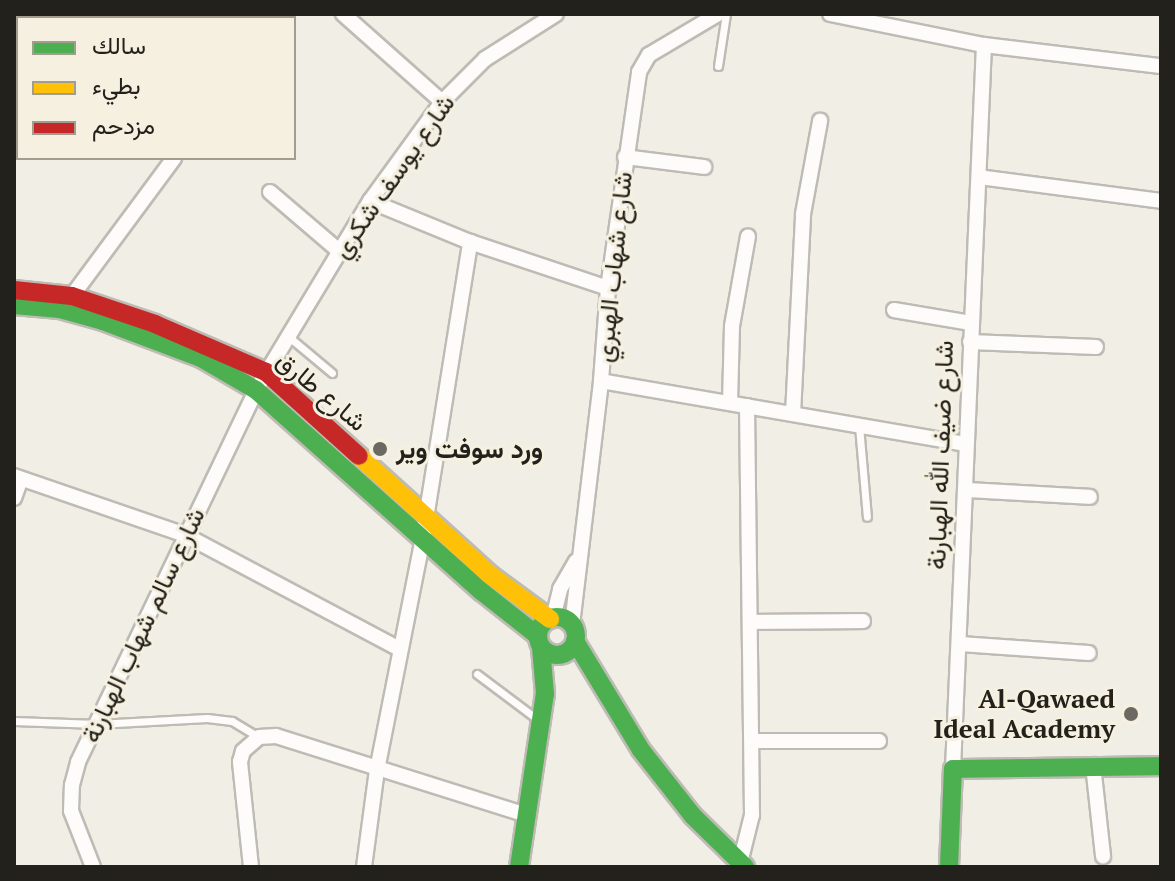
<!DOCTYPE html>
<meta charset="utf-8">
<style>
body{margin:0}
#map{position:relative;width:1175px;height:881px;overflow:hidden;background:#f1eee5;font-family:"PT Serif",Vazirmatn,serif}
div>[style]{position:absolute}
.roads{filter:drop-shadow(2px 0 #bebbb5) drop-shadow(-2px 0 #bebbb5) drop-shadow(0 2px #bebbb5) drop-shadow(0 -2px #bebbb5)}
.lane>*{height:7px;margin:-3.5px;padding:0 3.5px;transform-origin:3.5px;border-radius:3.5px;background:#fdfcfb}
.street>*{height:14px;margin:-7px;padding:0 7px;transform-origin:7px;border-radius:7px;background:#fdfcfb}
.fast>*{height:18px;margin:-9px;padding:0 9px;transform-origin:9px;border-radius:9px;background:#4caf50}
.fast>.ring{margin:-9px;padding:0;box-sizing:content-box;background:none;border:18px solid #4caf50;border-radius:50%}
.slow>*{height:18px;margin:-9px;padding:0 9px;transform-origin:9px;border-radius:9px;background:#ffc107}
.jam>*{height:18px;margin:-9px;padding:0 9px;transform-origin:9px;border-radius:9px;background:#c62828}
.dots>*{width:22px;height:22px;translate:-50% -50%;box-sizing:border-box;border:4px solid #f6f0e0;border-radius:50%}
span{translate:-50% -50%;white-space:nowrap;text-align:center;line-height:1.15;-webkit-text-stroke:6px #f6f0e0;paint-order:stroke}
.street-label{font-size:26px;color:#23211b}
.poi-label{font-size:26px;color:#23211b;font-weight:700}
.left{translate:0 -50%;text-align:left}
.right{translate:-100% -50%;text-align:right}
.frame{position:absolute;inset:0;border:16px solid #23211b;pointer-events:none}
.legend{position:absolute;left:16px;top:16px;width:280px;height:144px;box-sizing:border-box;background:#f6f0e0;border:2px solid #a29d91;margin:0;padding:10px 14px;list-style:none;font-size:24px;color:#23211b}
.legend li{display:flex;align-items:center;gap:16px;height:40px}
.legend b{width:40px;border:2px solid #a29d91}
</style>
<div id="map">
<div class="roads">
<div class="lane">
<div style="left:718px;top:66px;width:53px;rotate:-81.3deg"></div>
<div style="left:289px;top:337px;width:56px;rotate:39.9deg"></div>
<div style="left:859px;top:426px;width:91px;rotate:85deg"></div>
<div style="left:477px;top:674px;width:75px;rotate:36.9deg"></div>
<div style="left:14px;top:721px;width:83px;rotate:2.1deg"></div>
<div style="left:97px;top:724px;width:110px;rotate:-3.1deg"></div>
<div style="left:207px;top:718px;width:25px;rotate:7deg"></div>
<div style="left:232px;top:721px;width:31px;rotate:31deg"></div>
</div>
<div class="street">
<div style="left:343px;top:14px;width:132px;rotate:41.6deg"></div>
<div style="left:830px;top:14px;width:157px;rotate:11.4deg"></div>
<div style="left:984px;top:45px;width:178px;rotate:6.8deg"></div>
<div style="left:59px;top:18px;width:4px;rotate:-63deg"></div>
<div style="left:280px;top:18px;width:5px;rotate:-53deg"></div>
<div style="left:14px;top:114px;width:10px;rotate:-66deg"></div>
<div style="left:625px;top:157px;width:80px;rotate:7.2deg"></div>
<div style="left:979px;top:177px;width:184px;rotate:7.5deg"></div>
<div style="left:270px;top:192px;width:91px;rotate:40.5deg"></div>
<div style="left:370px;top:201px;width:108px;rotate:22.3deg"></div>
<div style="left:470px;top:242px;width:145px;rotate:18.4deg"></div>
<div style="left:72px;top:296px;width:172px;rotate:-53.5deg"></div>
<div style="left:894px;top:310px;width:78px;rotate:9.6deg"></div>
<div style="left:970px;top:342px;width:126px;rotate:2.3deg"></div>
<div style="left:601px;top:381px;width:371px;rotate:9.8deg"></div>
<div style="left:730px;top:403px;width:77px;rotate:-88.5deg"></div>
<div style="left:732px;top:326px;width:91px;rotate:-79.9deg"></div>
<div style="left:793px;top:414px;width:200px;rotate:-87.1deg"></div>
<div style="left:803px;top:214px;width:95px;rotate:-79.6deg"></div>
<div style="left:14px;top:476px;width:181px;rotate:19deg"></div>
<div style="left:185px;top:535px;width:242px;rotate:28deg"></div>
<div style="left:966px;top:490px;width:124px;rotate:3.2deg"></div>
<div style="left:14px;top:498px;width:20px;rotate:-70deg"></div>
<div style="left:553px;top:618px;width:30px;rotate:-76deg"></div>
<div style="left:560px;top:589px;width:32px;rotate:-60deg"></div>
<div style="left:751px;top:622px;width:112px;rotate:-0.5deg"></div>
<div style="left:572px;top:625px;width:246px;rotate:-83.2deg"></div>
<div style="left:601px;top:381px;width:93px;rotate:-85.7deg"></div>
<div style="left:608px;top:288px;width:218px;rotate:-81.8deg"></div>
<div style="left:639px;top:72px;width:20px;rotate:-60deg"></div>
<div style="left:649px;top:55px;width:80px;rotate:-30.7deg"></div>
<div style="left:960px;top:644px;width:129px;rotate:4deg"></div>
<div style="left:753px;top:741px;width:126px"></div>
<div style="left:1093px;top:765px;width:92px;rotate:83.7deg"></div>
<div style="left:953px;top:769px;width:725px;rotate:-87.55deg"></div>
<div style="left:93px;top:867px;width:60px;rotate:-111.4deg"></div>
<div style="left:71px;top:811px;width:26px;rotate:-88deg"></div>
<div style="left:72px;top:785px;width:24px;rotate:-75deg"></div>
<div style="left:78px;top:762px;width:412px;rotate:-64.4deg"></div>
<div style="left:256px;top:390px;width:221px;rotate:-58.9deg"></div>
<div style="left:370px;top:201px;width:122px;rotate:-54deg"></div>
<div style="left:442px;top:102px;width:61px;rotate:-45deg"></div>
<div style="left:485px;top:59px;width:84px;rotate:-32.4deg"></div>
<div style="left:251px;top:867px;width:106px;rotate:-96deg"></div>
<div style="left:240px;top:762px;width:11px;rotate:-75deg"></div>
<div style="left:243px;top:751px;width:21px;rotate:-41deg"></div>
<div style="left:259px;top:737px;width:17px;rotate:-3deg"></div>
<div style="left:276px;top:736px;width:262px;rotate:17.5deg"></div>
<div style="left:364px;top:867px;width:98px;rotate:-82.4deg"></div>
<div style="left:377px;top:770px;width:237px;rotate:-78.8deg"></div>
<div style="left:423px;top:537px;width:299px;rotate:-80.9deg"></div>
<div style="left:739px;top:867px;width:54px;rotate:-76deg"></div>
<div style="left:752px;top:815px;width:409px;rotate:-90.7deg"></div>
</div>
<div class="fast">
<div style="left:14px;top:305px;width:46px;rotate:5deg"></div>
<div style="left:60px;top:309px;width:45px;rotate:15.6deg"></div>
<div style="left:103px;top:321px;width:105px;rotate:20.7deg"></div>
<div style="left:201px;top:358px;width:64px;rotate:30.2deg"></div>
<div style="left:256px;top:390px;width:302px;rotate:41.8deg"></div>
<div style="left:481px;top:591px;width:73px;rotate:38.3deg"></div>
<div class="ring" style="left:538px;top:617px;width:20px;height:20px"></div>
<div style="left:575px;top:641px;width:127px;rotate:58.8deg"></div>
<div style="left:641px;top:750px;width:84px;rotate:51.8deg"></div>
<div style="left:693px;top:816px;width:73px;rotate:44.4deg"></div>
<div style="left:519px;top:867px;width:175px;rotate:-81.5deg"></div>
<div style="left:545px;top:694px;width:47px;rotate:-94.9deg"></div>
<div style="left:949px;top:867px;width:98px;rotate:-87.7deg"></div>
<div style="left:953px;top:769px;width:208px;rotate:-0.8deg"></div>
</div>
<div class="slow">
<div style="left:359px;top:456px;width:176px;rotate:42.2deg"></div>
<div style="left:489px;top:574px;width:76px;rotate:36.4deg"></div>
</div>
<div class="jam">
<div style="left:14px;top:290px;width:58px;rotate:5.9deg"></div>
<div style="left:72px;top:296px;width:88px;rotate:18.6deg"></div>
<div style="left:155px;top:324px;width:121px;rotate:23.4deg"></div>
<div style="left:266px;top:372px;width:125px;rotate:42.1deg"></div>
</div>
</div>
<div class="dots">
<div style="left:380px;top:449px;background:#6b6962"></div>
<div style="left:1131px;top:714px;background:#6b6962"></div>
</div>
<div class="street-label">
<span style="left:393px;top:176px;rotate:-55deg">شارع يوسف شكري</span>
<span style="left:613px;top:267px;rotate:-84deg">شارع شهاب الهبري</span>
<span style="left:322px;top:391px;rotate:40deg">شارع طارق</span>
<span style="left:940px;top:455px;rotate:-88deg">شارع ضيف الله الهبارنة</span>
<span style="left:143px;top:625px;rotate:-65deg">شارع سالم شهاب الهبارنة</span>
</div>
<div class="poi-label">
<span class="left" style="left:396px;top:449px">ورد سوفت وير</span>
<span class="right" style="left:1115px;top:714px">Al-Qawaed<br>Ideal Academy</span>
</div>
<div class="frame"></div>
<ul class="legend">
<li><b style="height:10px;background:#4caf50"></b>سالك</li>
<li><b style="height:10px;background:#ffc107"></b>بطيء</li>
<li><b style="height:10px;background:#c62828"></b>مزدحم</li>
</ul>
</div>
